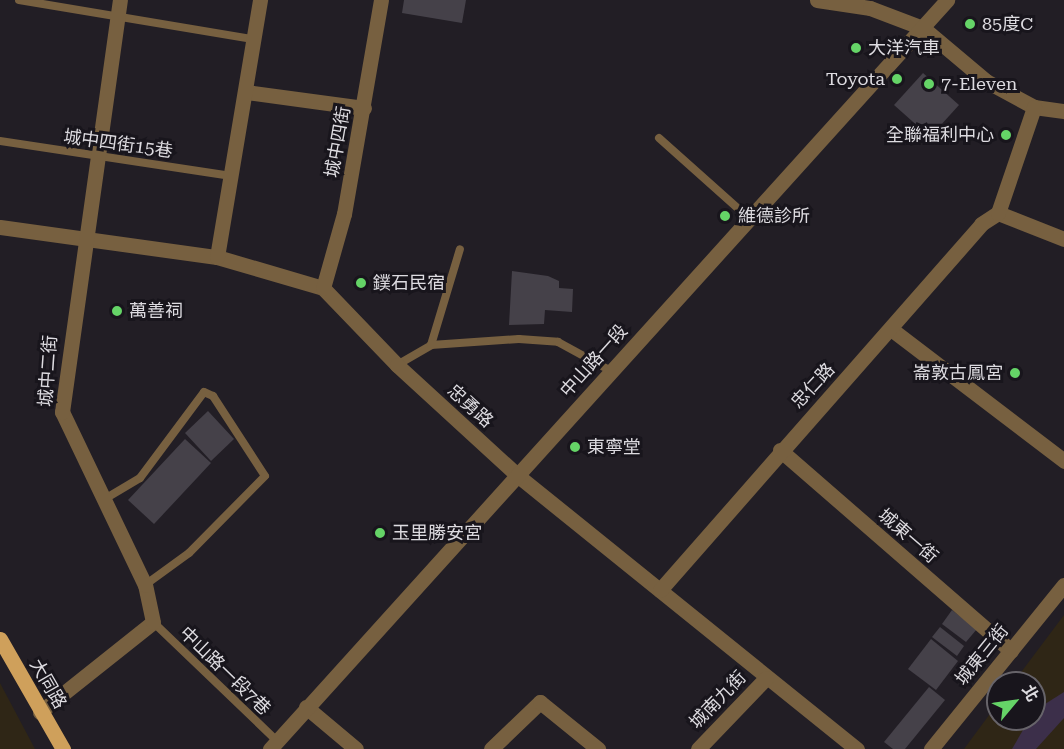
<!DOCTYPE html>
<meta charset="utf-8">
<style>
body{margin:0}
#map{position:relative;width:1064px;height:749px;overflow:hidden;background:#221e25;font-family:"Roboto Serif","Noto Sans TC",serif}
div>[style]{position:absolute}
.education>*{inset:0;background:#2f2616}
.green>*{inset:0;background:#3c2f4a}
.building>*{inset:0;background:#454149}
.service>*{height:8px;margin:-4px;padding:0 4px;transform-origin:4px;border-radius:4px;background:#776040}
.minor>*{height:15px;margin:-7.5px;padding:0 7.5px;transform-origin:7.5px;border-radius:7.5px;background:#776040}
.primary>*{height:15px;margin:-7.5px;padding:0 7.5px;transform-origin:7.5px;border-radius:7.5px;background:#cfa05b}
.dots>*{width:16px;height:16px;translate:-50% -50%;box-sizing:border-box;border:3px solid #18151c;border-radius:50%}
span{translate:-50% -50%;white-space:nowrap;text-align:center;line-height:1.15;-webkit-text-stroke:6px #18151c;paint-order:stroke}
.poi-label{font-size:18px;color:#dddbe0}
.left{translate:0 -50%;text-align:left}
.right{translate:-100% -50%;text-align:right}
.street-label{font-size:18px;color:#dddbe0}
.north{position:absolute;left:986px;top:671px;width:60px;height:60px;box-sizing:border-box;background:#18151c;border:2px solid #67646a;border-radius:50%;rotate:61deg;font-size:16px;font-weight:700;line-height:24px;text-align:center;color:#dddbe0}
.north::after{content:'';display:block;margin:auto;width:21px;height:27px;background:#65d467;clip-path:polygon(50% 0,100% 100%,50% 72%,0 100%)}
</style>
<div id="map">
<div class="education">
<div style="clip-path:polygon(1064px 615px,1064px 749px,964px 749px,998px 703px,998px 719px,1034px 719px,1034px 683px,1013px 683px)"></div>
<div style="clip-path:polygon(0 683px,35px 749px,0 749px)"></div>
</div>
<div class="green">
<div style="clip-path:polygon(1064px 692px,1064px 718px,1036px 749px,1012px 749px,1034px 711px)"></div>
</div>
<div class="building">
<div style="clip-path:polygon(404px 0,466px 0,462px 23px,402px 13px)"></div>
<div style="clip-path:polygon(923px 73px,959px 105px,930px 137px,894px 105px)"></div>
<div style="clip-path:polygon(512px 271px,548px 276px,559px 281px,559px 288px,573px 289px,572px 312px,545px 310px,544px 324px,509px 325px)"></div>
<div style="clip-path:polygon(208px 411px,234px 439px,211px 461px,185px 433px)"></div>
<div style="clip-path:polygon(185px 439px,211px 463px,154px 524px,128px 500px)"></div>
<div style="clip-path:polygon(952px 610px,977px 629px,966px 642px,942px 624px)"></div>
<div style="clip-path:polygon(940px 627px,964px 646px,957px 656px,932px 637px)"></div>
<div style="clip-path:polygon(931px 639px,958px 661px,936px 690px,908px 669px)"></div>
<div style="clip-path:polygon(929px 687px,945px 700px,905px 749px,893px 749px,884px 742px)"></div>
</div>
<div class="service">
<div style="left:19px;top:0;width:237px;rotate:9.5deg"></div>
<div style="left:659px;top:138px;width:122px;rotate:41.7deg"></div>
<div style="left:0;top:141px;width:234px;rotate:8.6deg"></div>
<div style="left:431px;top:345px;width:100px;rotate:-73.2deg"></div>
<div style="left:397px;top:365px;width:39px;rotate:-30deg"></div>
<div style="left:431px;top:345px;width:88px;rotate:-3.9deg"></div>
<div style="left:519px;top:339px;width:39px;rotate:4deg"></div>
<div style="left:558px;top:342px;width:60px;rotate:28.7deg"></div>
<div style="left:103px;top:500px;width:43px;rotate:-30.7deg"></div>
<div style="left:140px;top:478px;width:107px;rotate:-53.3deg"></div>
<div style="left:204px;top:392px;width:10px;rotate:24deg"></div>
<div style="left:213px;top:396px;width:95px;rotate:57deg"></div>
<div style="left:265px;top:476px;width:108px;rotate:134.6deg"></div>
<div style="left:189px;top:553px;width:54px;rotate:144deg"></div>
<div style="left:153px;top:622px;width:172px;rotate:43.8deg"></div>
</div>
<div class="minor">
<div style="left:817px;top:0;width:54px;rotate:8.6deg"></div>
<div style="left:870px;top:8px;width:57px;rotate:20.7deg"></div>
<div style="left:923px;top:28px;width:82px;rotate:40.1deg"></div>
<div style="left:986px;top:81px;width:55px;rotate:28.4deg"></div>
<div style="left:1034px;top:107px;width:30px;rotate:8deg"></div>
<div style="left:246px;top:92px;width:119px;rotate:7.7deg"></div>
<div style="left:998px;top:213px;width:71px;rotate:21.5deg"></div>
<div style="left:0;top:227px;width:219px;rotate:7.9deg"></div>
<div style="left:217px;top:257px;width:110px;rotate:16.3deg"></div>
<div style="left:323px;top:288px;width:107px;rotate:46.1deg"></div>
<div style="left:397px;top:365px;width:163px;rotate:42.5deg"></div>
<div style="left:517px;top:475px;width:437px;rotate:38.9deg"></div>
<div style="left:217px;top:257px;width:261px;rotate:-80.5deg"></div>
<div style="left:323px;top:288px;width:77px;rotate:-74.2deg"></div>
<div style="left:344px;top:214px;width:217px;rotate:-80.2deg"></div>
<div style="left:891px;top:329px;width:218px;rotate:37.3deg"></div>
<div style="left:780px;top:450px;width:306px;rotate:41deg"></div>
<div style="left:660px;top:590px;width:487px;rotate:-48.7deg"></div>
<div style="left:981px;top:224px;width:20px;rotate:-33deg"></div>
<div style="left:998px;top:213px;width:112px;rotate:-71.2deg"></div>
<div style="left:306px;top:707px;width:65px;rotate:40deg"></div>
<div style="left:40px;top:712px;width:144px;rotate:-38.5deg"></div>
<div style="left:153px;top:622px;width:38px;rotate:-102deg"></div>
<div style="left:145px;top:585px;width:192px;rotate:-115.6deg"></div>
<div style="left:62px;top:412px;width:416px;rotate:-82deg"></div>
<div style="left:270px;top:749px;width:1010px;rotate:-47.89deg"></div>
<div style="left:491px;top:749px;width:68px;rotate:-43.8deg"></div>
<div style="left:540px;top:702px;width:75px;rotate:39deg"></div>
<div style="left:698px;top:749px;width:98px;rotate:-46.2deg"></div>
<div style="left:931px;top:749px;width:211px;rotate:-51deg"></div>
</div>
<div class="primary">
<div style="left:0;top:639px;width:127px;rotate:60.2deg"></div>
</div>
<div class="dots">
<div style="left:970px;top:24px;background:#65d467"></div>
<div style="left:856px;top:48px;background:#65d467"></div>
<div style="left:897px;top:79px;background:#65d467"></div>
<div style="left:929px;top:84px;background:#65d467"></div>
<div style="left:1006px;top:135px;background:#65d467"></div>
<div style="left:725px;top:216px;background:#65d467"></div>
<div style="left:361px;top:283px;background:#65d467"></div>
<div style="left:117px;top:311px;background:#65d467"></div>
<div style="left:1015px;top:373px;background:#65d467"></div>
<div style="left:575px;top:447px;background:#65d467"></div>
<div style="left:380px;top:533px;background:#65d467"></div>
</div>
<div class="poi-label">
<span class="left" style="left:982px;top:24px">85度C</span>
<span class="left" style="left:868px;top:48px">大洋汽車</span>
<span class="right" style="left:885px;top:79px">Toyota</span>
<span class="left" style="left:941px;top:84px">7-Eleven</span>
<span class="right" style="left:994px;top:135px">全聯福利中心</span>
<span class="left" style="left:738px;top:216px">維德診所</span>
<span class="left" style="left:373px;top:283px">鏷石民宿</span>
<span class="left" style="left:129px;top:311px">萬善祠</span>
<span class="right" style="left:1003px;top:373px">崙敦古鳳宮</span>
<span class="left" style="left:587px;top:447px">東寧堂</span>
<span class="left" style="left:392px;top:533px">玉里勝安宮</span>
</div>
<div class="street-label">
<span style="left:338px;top:142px;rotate:-80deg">城中四街</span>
<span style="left:118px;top:144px;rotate:8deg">城中四街15巷</span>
<span style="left:594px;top:361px;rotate:-48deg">中山路一段</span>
<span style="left:48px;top:371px;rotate:-86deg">城中二街</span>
<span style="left:813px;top:386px;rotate:-47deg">忠仁路</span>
<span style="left:470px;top:406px;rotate:42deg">忠勇路</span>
<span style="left:908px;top:536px;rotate:41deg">城東一街</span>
<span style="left:982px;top:655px;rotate:-51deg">城東三街</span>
<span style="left:225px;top:671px;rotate:44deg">中山路一段7巷</span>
<span style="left:48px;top:684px;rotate:60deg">大同路</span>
<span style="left:718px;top:700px;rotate:-46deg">城南九街</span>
</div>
<div class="north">北</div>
</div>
